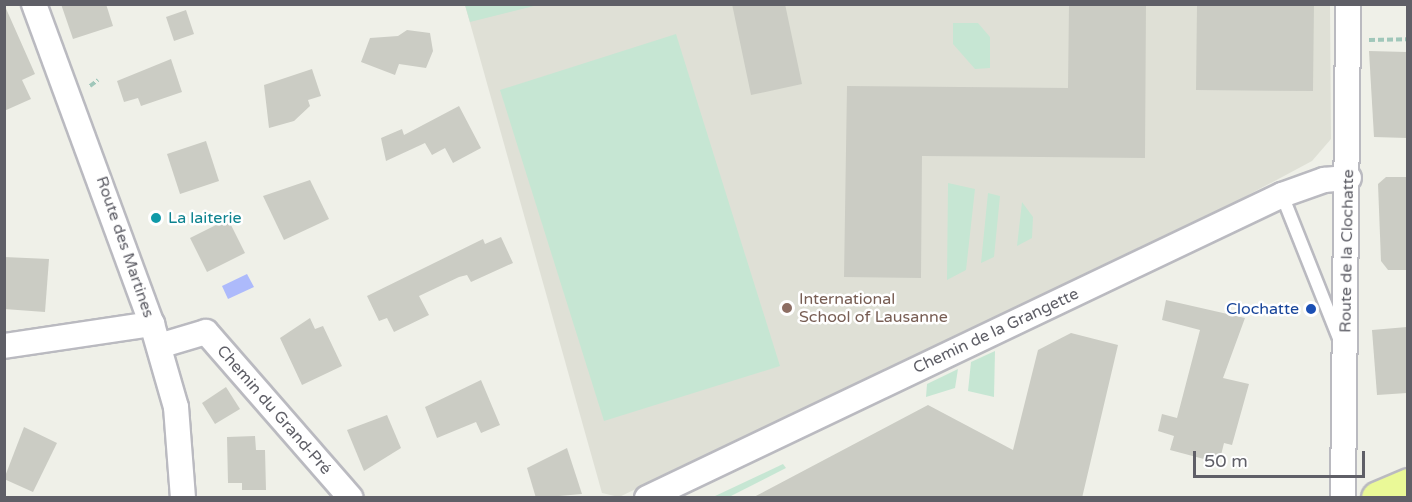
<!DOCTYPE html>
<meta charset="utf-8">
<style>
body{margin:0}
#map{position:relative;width:1412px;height:502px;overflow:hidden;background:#eff0e8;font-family:"Varela Round",sans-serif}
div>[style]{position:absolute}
.education>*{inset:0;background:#dfe0d6}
.green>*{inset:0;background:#c6e6d3}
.water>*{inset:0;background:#adbafb}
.building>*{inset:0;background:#cbccc4}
.path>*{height:4px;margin-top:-2px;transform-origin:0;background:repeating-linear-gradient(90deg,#a0c7ba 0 6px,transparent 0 9px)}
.roads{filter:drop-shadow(2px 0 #babac0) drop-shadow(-2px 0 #babac0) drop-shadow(0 2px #babac0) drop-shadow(0 -2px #babac0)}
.lane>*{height:12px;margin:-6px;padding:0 6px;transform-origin:6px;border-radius:6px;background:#fff}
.street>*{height:24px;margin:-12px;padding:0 12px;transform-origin:12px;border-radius:12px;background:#fff}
.highway>*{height:33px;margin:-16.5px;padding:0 16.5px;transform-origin:16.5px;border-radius:16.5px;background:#eaf997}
.dots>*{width:16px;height:16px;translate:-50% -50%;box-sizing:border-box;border:3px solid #fff;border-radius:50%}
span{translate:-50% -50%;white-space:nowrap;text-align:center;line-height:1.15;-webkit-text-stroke:5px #fff;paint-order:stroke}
.culture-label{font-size:16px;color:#0d838f}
.left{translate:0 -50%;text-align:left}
.street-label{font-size:16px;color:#5f5f67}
.education-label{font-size:16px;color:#785e54}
.transit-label{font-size:16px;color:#164399}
.right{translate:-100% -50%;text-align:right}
.frame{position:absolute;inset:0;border:6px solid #5f5f67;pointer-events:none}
.scale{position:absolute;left:1193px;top:451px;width:172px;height:27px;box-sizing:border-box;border:3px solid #5f5f67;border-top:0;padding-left:8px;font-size:18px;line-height:21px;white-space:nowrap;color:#5f5f67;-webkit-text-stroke:4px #fff;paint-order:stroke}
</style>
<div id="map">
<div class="education">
<div style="clip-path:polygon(465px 5px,1330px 5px,1331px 139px,1312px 161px,1179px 232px,619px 497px,602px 493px)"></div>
</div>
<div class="green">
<div style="clip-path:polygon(465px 5px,465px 4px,538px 5px,470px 22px)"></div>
<div style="clip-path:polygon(953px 23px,978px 23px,990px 37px,990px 68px,975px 69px,953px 44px)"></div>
<div style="clip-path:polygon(676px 34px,780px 366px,604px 421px,500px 90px)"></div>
<div style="clip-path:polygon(948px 183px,975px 189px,966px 270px,947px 280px)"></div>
<div style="clip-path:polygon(988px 193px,1000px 196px,994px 257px,981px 263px)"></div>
<div style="clip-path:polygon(1022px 202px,1033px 217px,1032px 238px,1017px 246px)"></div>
<div style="clip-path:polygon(995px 351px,994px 397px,968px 391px,971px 362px)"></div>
<div style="clip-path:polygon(958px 369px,955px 388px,926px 397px,927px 384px)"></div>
<div style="clip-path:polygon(783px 464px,786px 468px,729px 497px,713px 497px)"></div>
</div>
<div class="water">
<div style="clip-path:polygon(247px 274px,254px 287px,228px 299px,222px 286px)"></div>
</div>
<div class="building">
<div style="clip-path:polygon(4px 4px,35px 74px,22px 80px,31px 99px,4px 111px)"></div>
<div style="clip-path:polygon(61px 4px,106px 4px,113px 26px,73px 39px)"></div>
<div style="clip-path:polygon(732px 4px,785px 4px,802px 84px,751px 95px)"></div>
<div style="clip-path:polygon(1069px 4px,1146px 4px,1145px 158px,922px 156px,921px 278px,844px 277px,847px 86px,1068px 88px)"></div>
<div style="clip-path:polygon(1197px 4px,1314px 4px,1313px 91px,1196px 90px)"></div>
<div style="clip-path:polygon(186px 10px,194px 34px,174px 41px,166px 17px)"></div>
<div style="clip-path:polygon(407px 30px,430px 33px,433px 51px,426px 68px,399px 64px,395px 75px,361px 62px,370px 38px,398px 36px)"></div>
<div style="clip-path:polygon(1369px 51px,1407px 52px,1407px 138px,1374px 137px)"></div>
<div style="clip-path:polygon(171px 59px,182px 92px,141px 106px,138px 98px,124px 102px,117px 81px)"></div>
<div style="clip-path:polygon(312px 69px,321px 96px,308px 100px,310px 106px,294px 121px,269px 128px,264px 85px)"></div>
<div style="clip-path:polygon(459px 106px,481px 148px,453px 163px,445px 148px,432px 155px,425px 143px,386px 161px,381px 138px,402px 129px,404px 135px)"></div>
<div style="clip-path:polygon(206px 141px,219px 181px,180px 194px,167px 154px)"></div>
<div style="clip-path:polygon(1386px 177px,1407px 177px,1407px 270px,1388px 270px,1381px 261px,1378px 184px)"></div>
<div style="clip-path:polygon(310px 180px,329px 219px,284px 240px,263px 196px)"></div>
<div style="clip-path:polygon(228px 219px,245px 253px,207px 272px,190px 238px)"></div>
<div style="clip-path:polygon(501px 237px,513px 263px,471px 282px,467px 275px,459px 277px,419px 296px,429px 315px,394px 332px,387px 318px,379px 321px,367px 296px,483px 239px,485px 244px)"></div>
<div style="clip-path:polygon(4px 257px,49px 259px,45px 312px,4px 309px)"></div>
<div style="clip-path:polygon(1166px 300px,1245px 318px,1223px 378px,1249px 384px,1232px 445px,1224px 443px,1219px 463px,1170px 450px,1174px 436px,1158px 431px,1162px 414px,1177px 418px,1200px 330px,1162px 320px)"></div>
<div style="clip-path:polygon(310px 318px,315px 329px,323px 326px,342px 366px,302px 385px,280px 338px)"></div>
<div style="clip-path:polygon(1407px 327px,1407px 393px,1377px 395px,1372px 330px)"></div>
<div style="clip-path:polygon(1071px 333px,1118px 345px,1082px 498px,752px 498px,928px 405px,1013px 450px,1038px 350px)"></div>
<div style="clip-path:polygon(481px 380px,500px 425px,481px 433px,476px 422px,437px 438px,425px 407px)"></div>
<div style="clip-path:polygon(226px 387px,240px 409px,215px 424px,202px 403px)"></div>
<div style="clip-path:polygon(387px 415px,401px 448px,364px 471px,347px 430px)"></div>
<div style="clip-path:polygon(24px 427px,57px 443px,33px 492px,4px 479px)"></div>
<div style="clip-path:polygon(255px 436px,256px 450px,265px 450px,266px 490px,242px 490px,242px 483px,228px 483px,227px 437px)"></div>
<div style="clip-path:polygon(567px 448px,582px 494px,536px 498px,527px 468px)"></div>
</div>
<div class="path">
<div style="left:1369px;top:40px;width:39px;rotate:-1deg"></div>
<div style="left:90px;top:86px;width:10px;rotate:-37deg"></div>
</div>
<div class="roads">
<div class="lane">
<div style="left:1282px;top:195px;width:152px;rotate:68.3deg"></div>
</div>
<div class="street">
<div style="left:34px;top:4px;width:341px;rotate:69.8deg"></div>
<div style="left:152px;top:324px;width:86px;rotate:73.9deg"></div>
<div style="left:176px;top:407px;width:91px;rotate:85.6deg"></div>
<div style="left:4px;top:346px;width:150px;rotate:-8.5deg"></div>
<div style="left:159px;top:346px;width:49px;rotate:-16.6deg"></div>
<div style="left:206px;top:332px;width:220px;rotate:48.9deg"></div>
<div style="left:647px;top:498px;width:704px;rotate:-25.51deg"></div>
<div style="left:1282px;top:195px;width:45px;rotate:-19.7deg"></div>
<div style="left:1324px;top:180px;width:25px;rotate:-5deg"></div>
<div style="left:1343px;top:498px;width:494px;rotate:-89.4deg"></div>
</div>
<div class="highway">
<div style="left:1378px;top:498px;width:33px;rotate:-23deg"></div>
</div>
</div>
<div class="dots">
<div style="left:156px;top:218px;background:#0f9aa8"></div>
<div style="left:787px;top:308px;background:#8d6e63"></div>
<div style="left:1311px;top:309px;background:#1a4fb4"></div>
</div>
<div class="culture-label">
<span class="left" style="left:168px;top:218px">La laiterie</span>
</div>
<div class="street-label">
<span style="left:125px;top:247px;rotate:71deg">Route des Martines</span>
<span style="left:1347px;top:251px;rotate:-89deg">Route de la Clochatte</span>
<span style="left:996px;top:331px;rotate:-25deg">Chemin de la Grangette</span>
<span style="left:274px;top:410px;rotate:49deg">Chemin du Grand-Pré</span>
</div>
<div class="education-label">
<span class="left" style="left:799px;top:308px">International<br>School of Lausanne</span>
</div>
<div class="transit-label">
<span class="right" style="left:1299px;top:309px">Clochatte</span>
</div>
<div class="frame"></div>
<div class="scale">50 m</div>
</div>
